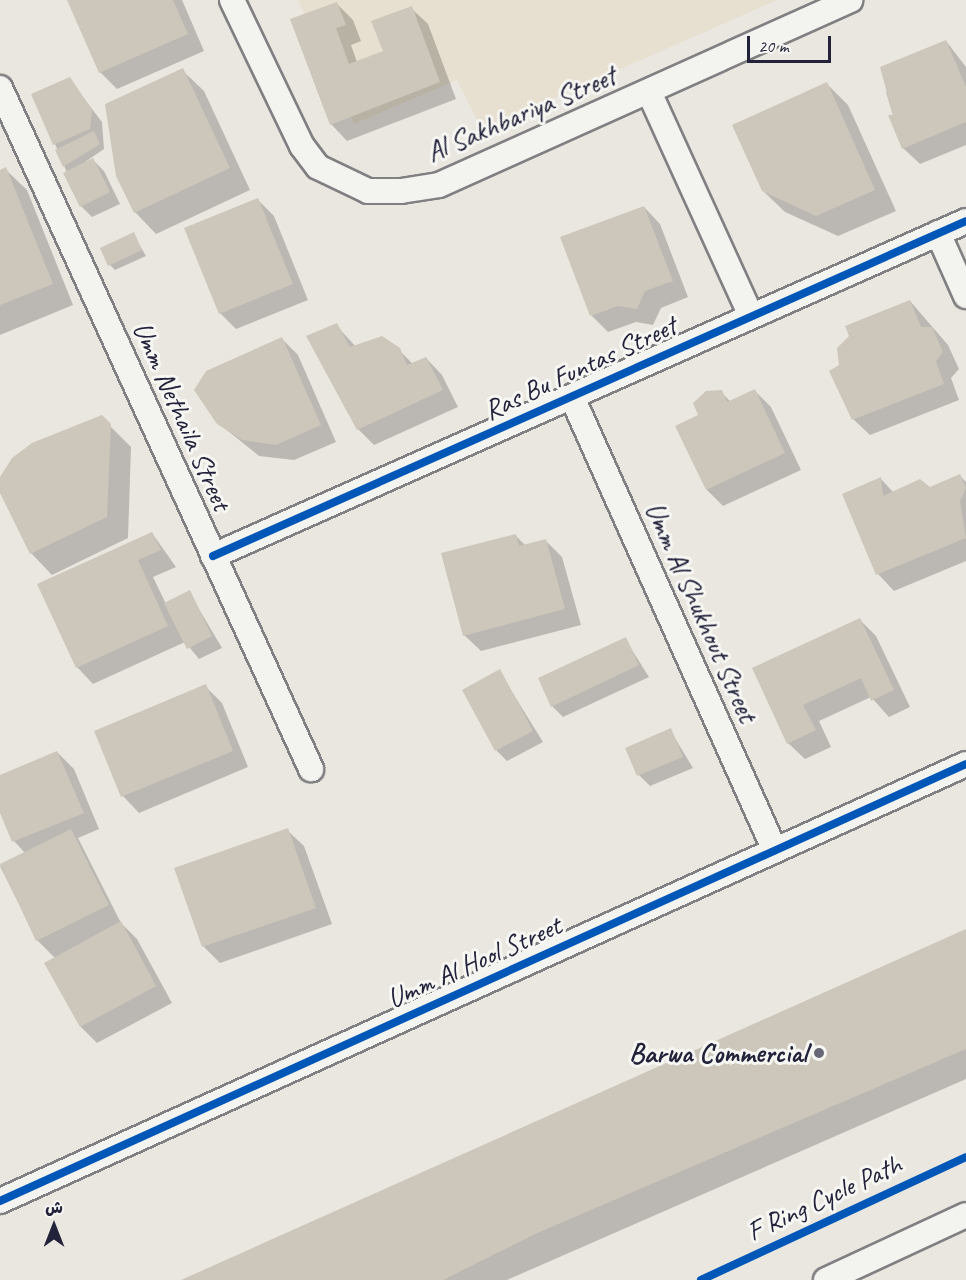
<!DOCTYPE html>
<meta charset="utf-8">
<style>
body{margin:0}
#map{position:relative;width:966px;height:1280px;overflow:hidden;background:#eae7e0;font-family:Caveat,"Playpen Sans Arabic",sans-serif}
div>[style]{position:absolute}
.built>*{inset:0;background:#e7dfcf}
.shadow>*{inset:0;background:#0003}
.building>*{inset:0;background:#ccc7ba}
.roads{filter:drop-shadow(2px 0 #807f81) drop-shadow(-2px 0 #807f81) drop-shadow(0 2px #807f81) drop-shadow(0 -2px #807f81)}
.minor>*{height:24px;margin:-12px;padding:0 12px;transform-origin:12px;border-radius:12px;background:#f3f3f0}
.cycleway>*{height:8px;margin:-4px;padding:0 4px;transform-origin:4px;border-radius:4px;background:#0057b8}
.dots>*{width:16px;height:16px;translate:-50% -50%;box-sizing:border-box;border:3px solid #f6f6f2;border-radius:50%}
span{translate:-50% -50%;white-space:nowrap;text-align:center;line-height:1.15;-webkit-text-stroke:6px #f6f6f2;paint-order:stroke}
.street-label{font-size:28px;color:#22223b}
.poi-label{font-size:28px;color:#22223b;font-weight:700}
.right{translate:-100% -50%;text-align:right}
.north{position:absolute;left:24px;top:1196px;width:60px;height:60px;-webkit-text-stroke:4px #f6f6f2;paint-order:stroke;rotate:0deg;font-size:16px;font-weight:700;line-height:24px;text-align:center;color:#22223b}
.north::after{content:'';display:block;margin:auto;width:21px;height:27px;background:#22223b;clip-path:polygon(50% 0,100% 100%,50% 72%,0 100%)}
.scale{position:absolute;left:747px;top:36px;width:84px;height:27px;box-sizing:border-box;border:3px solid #22223b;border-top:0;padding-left:8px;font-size:18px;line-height:21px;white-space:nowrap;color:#22223b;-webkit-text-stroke:4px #f6f6f2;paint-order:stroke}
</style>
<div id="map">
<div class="built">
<div style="clip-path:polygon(298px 0,777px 0,482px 130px,457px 80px,354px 124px)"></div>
</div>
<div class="shadow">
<div style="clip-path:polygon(69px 0,182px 0,204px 51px,117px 89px,100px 72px)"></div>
<div style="clip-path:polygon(337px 4px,353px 20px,361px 41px,351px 45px,357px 62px,385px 52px,411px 8px,428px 24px,456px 99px,347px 141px,331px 124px)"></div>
<div style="clip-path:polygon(946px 41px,966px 67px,966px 145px,920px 164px,903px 148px,886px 92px)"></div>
<div style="clip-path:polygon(182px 70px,204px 91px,250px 190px,156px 234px,135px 212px)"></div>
<div style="clip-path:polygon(69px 79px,102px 122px,104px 149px,85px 162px,93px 160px,104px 171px,120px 204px,92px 217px,81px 206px,55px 144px)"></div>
<div style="clip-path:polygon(827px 84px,848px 105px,896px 211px,838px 236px,785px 212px,763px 191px)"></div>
<div style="clip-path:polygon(5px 169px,27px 190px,73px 305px,0 335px,0 171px)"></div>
<div style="clip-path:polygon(258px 200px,274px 216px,308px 300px,236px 329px,220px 313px)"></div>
<div style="clip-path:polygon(644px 207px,660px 224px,688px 297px,661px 308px,653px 325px,636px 322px,608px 332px,592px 316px,562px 238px)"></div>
<div style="clip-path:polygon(133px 234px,146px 256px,115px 270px,110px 265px)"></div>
<div style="clip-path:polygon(910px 301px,948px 345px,959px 369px,951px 378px,959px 400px,870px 435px,853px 419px,841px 365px)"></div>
<div style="clip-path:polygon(336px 325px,356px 347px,399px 350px,413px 364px,426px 358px,442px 375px,458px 407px,374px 445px,358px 429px)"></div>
<div style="clip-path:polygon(282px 339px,298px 355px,336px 442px,294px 460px,259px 456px,218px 423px)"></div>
<div style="clip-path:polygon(755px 391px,771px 407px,801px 470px,723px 506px,707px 490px,677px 426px,700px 416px,721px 392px,731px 402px)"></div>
<div style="clip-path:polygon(101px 417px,131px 447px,128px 538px,52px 575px,31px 553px,0 480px)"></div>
<div style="clip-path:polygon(960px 476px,966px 482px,966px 561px,894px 591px,878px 574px,881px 479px,894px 493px,930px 488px)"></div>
<div style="clip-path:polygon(152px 533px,176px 567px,153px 577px,166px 604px,189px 592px,222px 648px,199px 659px,185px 642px,93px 684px,77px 667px)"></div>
<div style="clip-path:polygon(515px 535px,526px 546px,546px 541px,562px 557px,581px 625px,481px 651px,464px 635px)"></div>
<div style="clip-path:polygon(860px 620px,876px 636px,910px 707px,889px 717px,871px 697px,819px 721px,831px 747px,805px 759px,788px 743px,754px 669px)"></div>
<div style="clip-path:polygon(625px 639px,649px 677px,563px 717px,552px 706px)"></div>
<div style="clip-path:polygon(499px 671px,543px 742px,507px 761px,496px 750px)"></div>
<div style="clip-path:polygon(205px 686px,222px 703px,248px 767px,139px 813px,123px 796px)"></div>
<div style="clip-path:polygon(670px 730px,693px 768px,650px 786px,639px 775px)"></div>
<div style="clip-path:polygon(57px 752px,74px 769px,99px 829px,78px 838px,121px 923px,137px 939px,172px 1003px,97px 1043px,81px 1027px,46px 963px,55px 958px,37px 940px,0 866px,25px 853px,14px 841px,0 809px,0 776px)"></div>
<div style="clip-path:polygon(287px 830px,304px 846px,332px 924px,220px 963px,204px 947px,176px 869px)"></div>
<div style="clip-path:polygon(966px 931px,966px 1079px,507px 1280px,188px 1280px)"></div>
</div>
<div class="building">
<div style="clip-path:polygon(67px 0,173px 0,188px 34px,99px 73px)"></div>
<div style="clip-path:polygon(337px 2px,346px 25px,336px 28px,349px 64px,383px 51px,371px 21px,412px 6px,440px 82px,330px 125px,290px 19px)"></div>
<div style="clip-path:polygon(946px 40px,966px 87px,966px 122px,902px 149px,888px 115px,893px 115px,880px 67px)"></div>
<div style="clip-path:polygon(183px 68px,230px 168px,134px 213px,116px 176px,105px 104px)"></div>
<div style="clip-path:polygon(70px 77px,92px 110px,90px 129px,53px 145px,31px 94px)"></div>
<div style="clip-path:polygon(827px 82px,875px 190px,816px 216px,762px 191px,732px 125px)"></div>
<div style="clip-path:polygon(94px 131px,100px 144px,63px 167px,55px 150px)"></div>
<div style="clip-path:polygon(93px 158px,110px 192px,80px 207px,63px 173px)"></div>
<div style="clip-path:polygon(6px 167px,53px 284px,0 305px,0 170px)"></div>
<div style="clip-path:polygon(258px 198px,293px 284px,219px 314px,184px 228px)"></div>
<div style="clip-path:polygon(644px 206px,673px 281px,645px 291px,637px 309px,618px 306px,590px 316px,560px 237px)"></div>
<div style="clip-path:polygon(134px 232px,142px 250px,108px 266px,100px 248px)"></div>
<div style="clip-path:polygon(910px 300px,921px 327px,932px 327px,943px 352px,936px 361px,944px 384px,852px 420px,829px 371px,839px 365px,837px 348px,849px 336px,845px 326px)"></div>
<div style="clip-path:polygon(337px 323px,350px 347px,382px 336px,400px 348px,407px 365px,426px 357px,443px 390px,357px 430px,306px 336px)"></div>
<div style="clip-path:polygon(282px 337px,321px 425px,276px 445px,242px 440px,217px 424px,194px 390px,206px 371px)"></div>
<div style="clip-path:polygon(755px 389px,785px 453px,706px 490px,675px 426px,698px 415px,693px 403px,706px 391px,722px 390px,727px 402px)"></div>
<div style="clip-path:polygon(102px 415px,111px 424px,107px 517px,30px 554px,0 493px,0 477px,12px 458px,32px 443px)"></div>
<div style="clip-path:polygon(960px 474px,966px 488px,960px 501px,966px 538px,876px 575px,842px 494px,881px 477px,883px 496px,920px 479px,930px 487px)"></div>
<div style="clip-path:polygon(152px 532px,161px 550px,138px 560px,168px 626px,76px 668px,37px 584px)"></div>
<div style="clip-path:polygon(516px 534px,519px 546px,546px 539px,565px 609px,463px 636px,441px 553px)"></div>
<div style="clip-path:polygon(190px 590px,212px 636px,187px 649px,164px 603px)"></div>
<div style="clip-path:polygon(860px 618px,894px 690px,871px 701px,861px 678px,803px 705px,816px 730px,787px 744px,752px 668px)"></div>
<div style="clip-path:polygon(626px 637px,639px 665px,551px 707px,538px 678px)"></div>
<div style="clip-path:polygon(500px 669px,533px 731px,495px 751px,462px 690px)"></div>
<div style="clip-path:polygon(206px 684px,233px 751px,121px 797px,94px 731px)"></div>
<div style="clip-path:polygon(671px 728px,683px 757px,637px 776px,625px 748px)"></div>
<div style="clip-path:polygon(57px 751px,84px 813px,12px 842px,0 813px,0 775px)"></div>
<div style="clip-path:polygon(288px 828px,316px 908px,202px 947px,174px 868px)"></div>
<div style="clip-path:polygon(71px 829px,109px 905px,36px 941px,0 864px)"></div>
<div style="clip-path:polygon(121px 921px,156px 986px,80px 1027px,44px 963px)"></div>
<div style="clip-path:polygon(966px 929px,966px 1049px,535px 1234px,443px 1280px,181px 1280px)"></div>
</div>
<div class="roads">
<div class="minor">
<div style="left:232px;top:0;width:162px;rotate:64.4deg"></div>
<div style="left:302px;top:146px;width:26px;rotate:53deg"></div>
<div style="left:318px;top:167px;width:55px;rotate:25.6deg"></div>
<div style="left:368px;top:191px;width:33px"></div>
<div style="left:401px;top:191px;width:38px;rotate:-9deg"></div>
<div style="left:439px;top:185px;width:451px;rotate:-24.2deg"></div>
<div style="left:0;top:88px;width:749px;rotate:65.45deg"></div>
<div style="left:649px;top:92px;width:244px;rotate:65.5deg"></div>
<div style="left:938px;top:233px;width:69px;rotate:66deg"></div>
<div style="left:572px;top:397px;width:497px;rotate:65.9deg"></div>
<div style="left:213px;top:556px;width:824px;rotate:-23.98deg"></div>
<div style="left:0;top:1201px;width:1060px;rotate:-24.34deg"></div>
<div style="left:826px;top:1280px;width:154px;rotate:-24.9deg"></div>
</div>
</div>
<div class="cycleway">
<div style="left:213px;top:556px;width:824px;rotate:-23.98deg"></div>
<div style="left:0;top:1201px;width:1060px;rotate:-24.34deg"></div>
<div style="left:701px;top:1280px;width:292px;rotate:-24.9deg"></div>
</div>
<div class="dots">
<div style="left:819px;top:1053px;background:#686775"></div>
</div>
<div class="street-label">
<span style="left:521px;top:114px;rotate:-23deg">Al Sakhbariya Street</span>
<span style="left:580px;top:368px;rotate:-25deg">Ras Bu Funtas Street</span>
<span style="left:182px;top:416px;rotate:66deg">Umm Nethaila Street</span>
<span style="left:701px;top:612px;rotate:66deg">Umm Al Shukhout Street</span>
<span style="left:474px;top:962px;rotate:-24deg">Umm Al Hool Street</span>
<span style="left:824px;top:1198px;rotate:-25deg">F Ring Cycle Path</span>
</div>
<div class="poi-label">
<span class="right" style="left:807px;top:1053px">Barwa Commercial</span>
</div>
<div class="north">ش</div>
<div class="scale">20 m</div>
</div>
